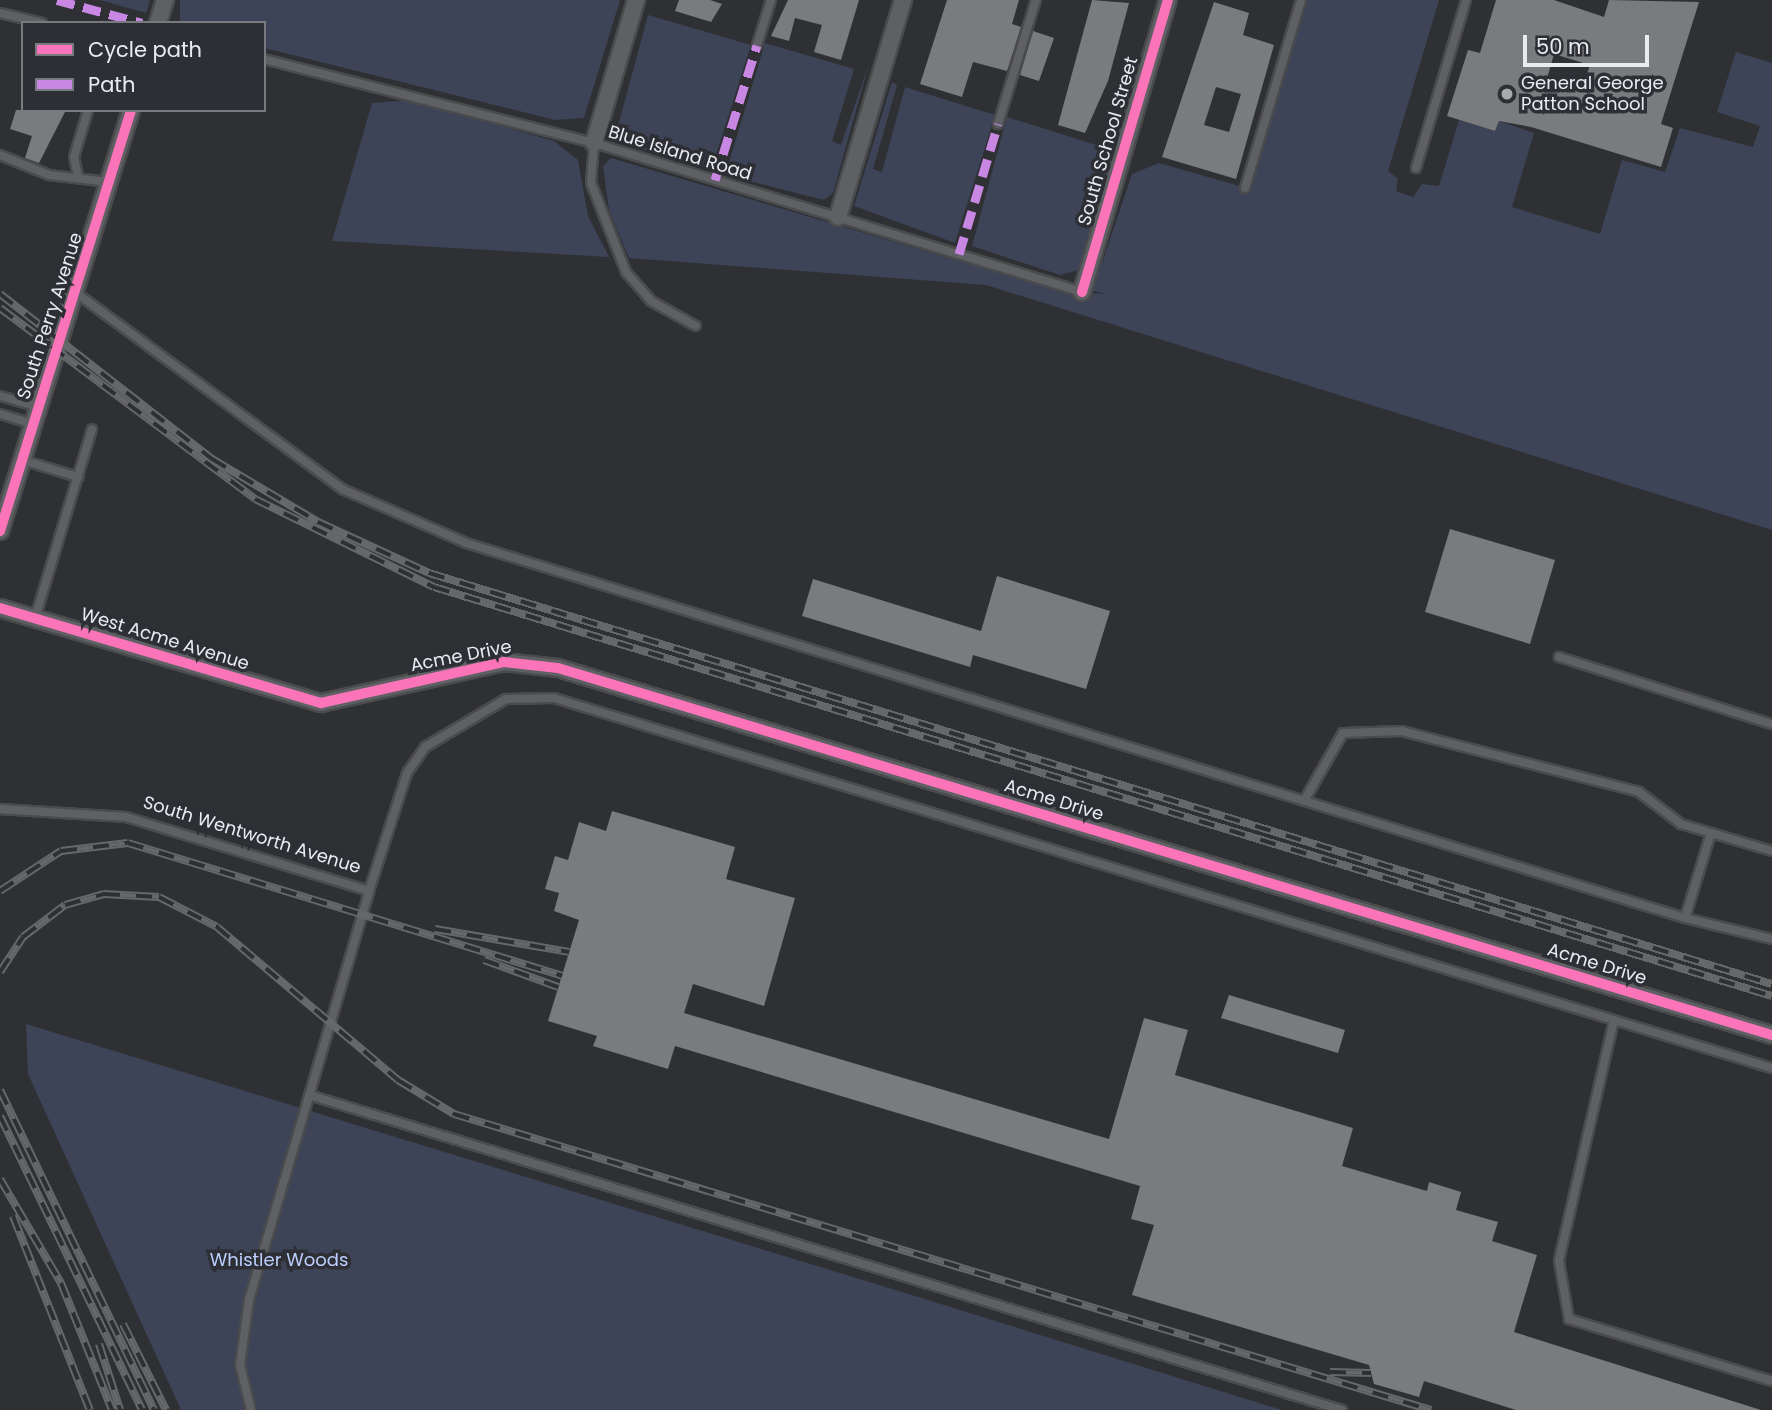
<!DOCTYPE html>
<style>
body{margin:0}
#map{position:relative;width:1772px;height:1410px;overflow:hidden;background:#2f3033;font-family:Poppins,sans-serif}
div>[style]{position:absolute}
.green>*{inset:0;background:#3d4458}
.building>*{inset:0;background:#7a7b7e}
.roads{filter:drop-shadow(2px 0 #4a4b4d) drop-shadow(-2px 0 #4a4b4d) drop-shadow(0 2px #4a4b4d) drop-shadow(0 -2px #4a4b4d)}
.lane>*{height:8px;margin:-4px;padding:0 4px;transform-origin:4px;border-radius:4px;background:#5f6063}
.street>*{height:16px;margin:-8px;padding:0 8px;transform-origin:8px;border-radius:8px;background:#5f6063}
.rail>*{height:8px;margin-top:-4px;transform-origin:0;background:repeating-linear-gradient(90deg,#2d2f35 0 16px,#666769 0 32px);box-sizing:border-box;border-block:2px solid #666769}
.quiet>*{height:9px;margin-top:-4.5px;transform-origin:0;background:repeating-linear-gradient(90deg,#c787e3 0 18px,transparent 0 27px)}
.cycleway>*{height:10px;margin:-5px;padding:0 5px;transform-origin:5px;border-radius:5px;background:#fb73b8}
.dots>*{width:19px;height:19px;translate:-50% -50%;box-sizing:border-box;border:4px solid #2d2f35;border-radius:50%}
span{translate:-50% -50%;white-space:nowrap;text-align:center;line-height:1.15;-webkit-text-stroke:7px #2d2f35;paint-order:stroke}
.poi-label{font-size:18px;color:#e9ebef}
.left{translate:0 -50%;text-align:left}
.street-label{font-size:18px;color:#e9ebef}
.park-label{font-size:18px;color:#bccefe}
.legend{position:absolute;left:21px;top:21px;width:245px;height:91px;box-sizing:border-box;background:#2d2f35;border:2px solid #787a7f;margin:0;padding:9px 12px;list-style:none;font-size:21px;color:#e9ebef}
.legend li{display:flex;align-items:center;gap:14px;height:35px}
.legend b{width:35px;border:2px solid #787a7f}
.scale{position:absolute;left:1523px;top:35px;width:126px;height:32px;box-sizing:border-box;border:4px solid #e9ebef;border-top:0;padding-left:9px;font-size:21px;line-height:24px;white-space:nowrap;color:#e9ebef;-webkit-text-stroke:5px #2d2f35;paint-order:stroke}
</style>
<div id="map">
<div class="green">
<div style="clip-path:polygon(100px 0,150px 0,146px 13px)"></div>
<div style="clip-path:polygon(180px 0,620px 0,584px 118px,555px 120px,264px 48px,264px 23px,180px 23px)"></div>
<div style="clip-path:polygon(1307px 0,1439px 0,1388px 171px,1398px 179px,1396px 191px,1413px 197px,1422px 184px,1439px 186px,1459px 120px,1495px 131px,1499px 121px,1534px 133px,1512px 207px,1600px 234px,1622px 160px,1665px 172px,1680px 128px,1753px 147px,1760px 126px,1717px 112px,1736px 52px,1772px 63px,1772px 530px,986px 285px,629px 258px,609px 210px,603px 166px,611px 158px,1064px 292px,1105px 294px,1077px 286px,1102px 263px,1132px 174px,1159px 163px,1250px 189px)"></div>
<div style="clip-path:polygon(648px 15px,751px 45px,715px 158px,705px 168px,614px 141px)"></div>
<div style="clip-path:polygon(765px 43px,854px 69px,832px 141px,841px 145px,869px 64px,833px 193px,824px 200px,733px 177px,727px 169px)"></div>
<div style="clip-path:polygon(892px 82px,897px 85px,873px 169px,882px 172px,905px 87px,995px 115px,955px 243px,854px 206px)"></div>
<div style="clip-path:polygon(409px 100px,554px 141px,578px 160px,588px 216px,609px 257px,332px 241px,372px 103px)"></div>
<div style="clip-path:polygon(1007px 117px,1106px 148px,1105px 200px,1079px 270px,1060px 275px,972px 246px)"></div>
<div style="clip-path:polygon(26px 1024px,902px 1292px,1282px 1410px,181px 1410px,28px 1074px)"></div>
</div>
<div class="building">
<div style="clip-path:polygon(679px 0,710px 0,722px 4px,711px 22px,675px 11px)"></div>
<div style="clip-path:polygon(788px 0,859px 0,841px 60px,814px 52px,822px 25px,795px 18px,789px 41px,771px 36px)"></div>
<div style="clip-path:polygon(947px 0,1019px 0,1012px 24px,1021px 27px,1007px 71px,973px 62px,962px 97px,920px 84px)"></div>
<div style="clip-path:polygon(1092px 0,1129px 3px,1108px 81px,1085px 133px,1058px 125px)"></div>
<div style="clip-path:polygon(evenodd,1496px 0,1554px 0,1604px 17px,1609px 0,1699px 2px,1661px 124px,1673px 128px,1661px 167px,1531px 127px,1499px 121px,1495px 131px,1447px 116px,1468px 50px,1480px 53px,1496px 0,1554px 54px,1590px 65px,1581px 92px,1546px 82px,1554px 54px)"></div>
<div style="clip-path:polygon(evenodd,1214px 2px,1249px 13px,1243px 35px,1274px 45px,1236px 179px,1162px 157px,1214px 2px,1216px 87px,1241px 94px,1229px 132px,1204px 125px,1216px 87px)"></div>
<div style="clip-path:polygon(1033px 31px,1054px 38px,1039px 81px,1020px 75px)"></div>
<div style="clip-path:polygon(16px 110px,66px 110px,39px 163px,25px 158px,32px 136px,10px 129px)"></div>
<div style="clip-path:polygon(1450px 529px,1555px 560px,1530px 644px,1425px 612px)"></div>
<div style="clip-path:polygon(997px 576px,1110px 611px,1086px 689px,973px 655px,970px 667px,802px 616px,813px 579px,981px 631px)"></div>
<div style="clip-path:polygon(612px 811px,735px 847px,726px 879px,795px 898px,764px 1006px,693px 984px,684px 1013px,1109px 1139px,1144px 1018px,1188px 1030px,1175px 1075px,1353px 1128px,1342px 1166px,1427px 1191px,1429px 1182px,1461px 1192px,1456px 1210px,1498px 1222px,1492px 1241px,1537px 1255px,1514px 1332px,1761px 1410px,1516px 1410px,1424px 1381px,1419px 1397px,1374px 1384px,1369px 1365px,1132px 1295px,1154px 1225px,1131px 1219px,1140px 1186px,675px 1046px,668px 1069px,593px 1046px,597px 1036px,548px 1021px,579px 920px,554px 911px,559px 893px,545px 889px,555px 856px,568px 860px,579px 822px,606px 831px)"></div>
<div style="clip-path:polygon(1229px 995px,1345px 1030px,1338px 1053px,1221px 1018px)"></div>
</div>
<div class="roads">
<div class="lane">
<div style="left:0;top:13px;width:43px;rotate:13.4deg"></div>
<div style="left:757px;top:45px;width:47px;rotate:-72.7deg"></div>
<div style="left:264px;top:59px;width:341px;rotate:14.3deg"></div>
<div style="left:594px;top:143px;width:510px;rotate:16.98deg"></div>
<div style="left:998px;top:124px;width:130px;rotate:-73deg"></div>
<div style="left:594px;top:143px;width:40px;rotate:94.3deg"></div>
<div style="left:591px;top:183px;width:96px;rotate:68.5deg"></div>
<div style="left:626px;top:272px;width:38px;rotate:49deg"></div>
<div style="left:651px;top:301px;width:51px;rotate:29.1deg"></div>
<div style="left:0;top:155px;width:53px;rotate:22.2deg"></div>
<div style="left:49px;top:175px;width:60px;rotate:6.7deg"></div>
<div style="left:1416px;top:168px;width:175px;rotate:-73.4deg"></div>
<div style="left:78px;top:176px;width:19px;rotate:-102deg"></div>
<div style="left:74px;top:157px;width:49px;rotate:-73.4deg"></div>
<div style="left:1245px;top:188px;width:196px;rotate:-73.4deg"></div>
<div style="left:75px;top:292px;width:332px;rotate:36.4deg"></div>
<div style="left:342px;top:489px;width:135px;rotate:23.5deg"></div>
<div style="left:466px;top:543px;width:1275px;rotate:17.1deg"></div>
<div style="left:1685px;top:918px;width:89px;rotate:13.6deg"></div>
<div style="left:0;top:396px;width:41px;rotate:15.8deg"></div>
<div style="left:0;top:414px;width:34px;rotate:17deg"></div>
<div style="left:22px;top:460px;width:59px;rotate:16.9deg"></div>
<div style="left:35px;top:618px;width:197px;rotate:-73.2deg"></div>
<div style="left:1559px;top:657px;width:223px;rotate:17.5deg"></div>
<div style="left:1304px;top:801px;width:78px;rotate:-60.2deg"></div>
<div style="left:1343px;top:733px;width:59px;rotate:-1.9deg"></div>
<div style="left:1402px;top:731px;width:245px;rotate:14.4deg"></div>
<div style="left:1639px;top:792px;width:53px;rotate:37.3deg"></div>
<div style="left:1681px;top:824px;width:95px;rotate:16.5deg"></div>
<div style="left:0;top:809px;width:126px;rotate:3.6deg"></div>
<div style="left:126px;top:817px;width:254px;rotate:16.9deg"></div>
<div style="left:369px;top:891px;width:124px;rotate:-72.1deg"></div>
<div style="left:407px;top:773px;width:32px;rotate:-55deg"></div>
<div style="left:425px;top:747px;width:94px;rotate:-30.7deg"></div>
<div style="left:506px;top:699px;width:48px;rotate:-1.2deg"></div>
<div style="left:554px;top:698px;width:1273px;rotate:16.9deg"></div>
<div style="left:1685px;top:918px;width:89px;rotate:-73deg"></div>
<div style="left:1614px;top:1020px;width:247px;rotate:102.9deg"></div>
<div style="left:1559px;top:1261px;width:59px;rotate:80.2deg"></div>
<div style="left:1569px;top:1319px;width:212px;rotate:17deg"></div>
<div style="left:309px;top:1095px;width:1080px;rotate:16.96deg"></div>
<div style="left:251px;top:1410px;width:46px;rotate:-103.7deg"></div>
<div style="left:240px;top:1365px;width:66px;rotate:-82.1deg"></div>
<div style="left:249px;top:1300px;width:426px;rotate:-73.6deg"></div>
</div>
<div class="street">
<div style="left:158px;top:23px;width:24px;rotate:-73deg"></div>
<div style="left:594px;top:143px;width:149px;rotate:-73.6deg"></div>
<div style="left:838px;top:217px;width:227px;rotate:-73.3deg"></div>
<div style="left:1082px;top:292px;width:304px;rotate:-73.6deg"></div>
<div style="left:0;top:531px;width:441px;rotate:-72.7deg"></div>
<div style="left:0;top:608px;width:335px;rotate:16.5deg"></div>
<div style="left:321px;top:703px;width:188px;rotate:-12.6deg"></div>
<div style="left:504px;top:662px;width:54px;rotate:6.3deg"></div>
<div style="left:558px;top:668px;width:1268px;rotate:16.82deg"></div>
</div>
</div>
<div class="rail">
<div style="left:0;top:294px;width:269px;rotate:37.9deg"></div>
<div style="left:212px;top:459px;width:123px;rotate:30.7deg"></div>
<div style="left:318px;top:522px;width:122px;rotate:24.7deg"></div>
<div style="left:429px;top:573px;width:1404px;rotate:17.02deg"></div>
<div style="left:0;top:308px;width:319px;rotate:36.8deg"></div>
<div style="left:255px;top:499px;width:199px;rotate:26.2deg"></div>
<div style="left:434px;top:587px;width:1399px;rotate:17deg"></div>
<div style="left:0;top:891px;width:73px;rotate:-33.3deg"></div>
<div style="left:61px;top:851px;width:67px;rotate:-6.8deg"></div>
<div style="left:128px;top:843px;width:454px;rotate:17deg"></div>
<div style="left:435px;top:929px;width:136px;rotate:9.7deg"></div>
<div style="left:484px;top:960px;width:79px;rotate:20deg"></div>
<div style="left:0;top:972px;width:42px;rotate:-56.7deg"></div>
<div style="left:23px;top:937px;width:53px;rotate:-37.3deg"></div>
<div style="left:65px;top:905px;width:41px;rotate:-15.8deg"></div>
<div style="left:104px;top:894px;width:55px;rotate:3.1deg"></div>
<div style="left:159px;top:897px;width:65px;rotate:27.3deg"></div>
<div style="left:217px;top:927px;width:237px;rotate:40.2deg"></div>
<div style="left:398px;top:1080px;width:66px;rotate:31.3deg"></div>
<div style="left:454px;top:1114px;width:1021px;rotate:16.86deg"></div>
<div style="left:0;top:1090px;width:355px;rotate:64.3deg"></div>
<div style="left:0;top:1116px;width:326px;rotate:64.2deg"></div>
<div style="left:0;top:1179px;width:121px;rotate:59.6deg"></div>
<div style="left:61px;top:1283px;width:137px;rotate:68.1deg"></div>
<div style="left:13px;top:1216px;width:209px;rotate:68.4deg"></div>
<div style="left:123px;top:1324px;width:96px;rotate:63.4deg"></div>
<div style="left:99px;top:1344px;width:69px;rotate:72.3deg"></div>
<div style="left:1330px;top:1372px;width:41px;rotate:1.4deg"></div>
</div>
<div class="quiet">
<div style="left:57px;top:0;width:88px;rotate:15.1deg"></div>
<div style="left:715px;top:180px;width:141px;rotate:-72.7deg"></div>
<div style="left:959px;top:254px;width:136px;rotate:-73.3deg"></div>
</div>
<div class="cycleway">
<div style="left:1082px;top:292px;width:304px;rotate:-73.6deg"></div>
<div style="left:0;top:531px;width:441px;rotate:-72.7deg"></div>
<div style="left:0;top:608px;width:335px;rotate:16.5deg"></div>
<div style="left:321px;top:703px;width:188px;rotate:-12.6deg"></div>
<div style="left:504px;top:662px;width:54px;rotate:6.3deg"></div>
<div style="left:558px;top:668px;width:1268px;rotate:16.82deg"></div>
</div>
<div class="dots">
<div style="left:1507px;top:94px;background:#a8aaad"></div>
</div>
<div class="poi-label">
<span class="left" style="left:1521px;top:94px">General George<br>Patton School</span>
</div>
<div class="street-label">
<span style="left:1108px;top:141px;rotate:-74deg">South School Street</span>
<span style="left:680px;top:153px;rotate:17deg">Blue Island Road</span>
<span style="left:50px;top:316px;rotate:-72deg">South Perry Avenue</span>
<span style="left:165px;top:639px;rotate:17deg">West Acme Avenue</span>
<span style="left:461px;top:656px;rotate:-11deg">Acme Drive</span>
<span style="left:1054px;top:800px;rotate:17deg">Acme Drive</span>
<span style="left:252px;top:835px;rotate:17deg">South Wentworth Avenue</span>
<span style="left:1597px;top:964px;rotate:17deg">Acme Drive</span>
</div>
<div class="park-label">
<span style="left:279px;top:1260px">Whistler Woods</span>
</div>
<ul class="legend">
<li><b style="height:9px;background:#fb73b8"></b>Cycle path</li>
<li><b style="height:9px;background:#c787e3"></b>Path</li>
</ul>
<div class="scale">50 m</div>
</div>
